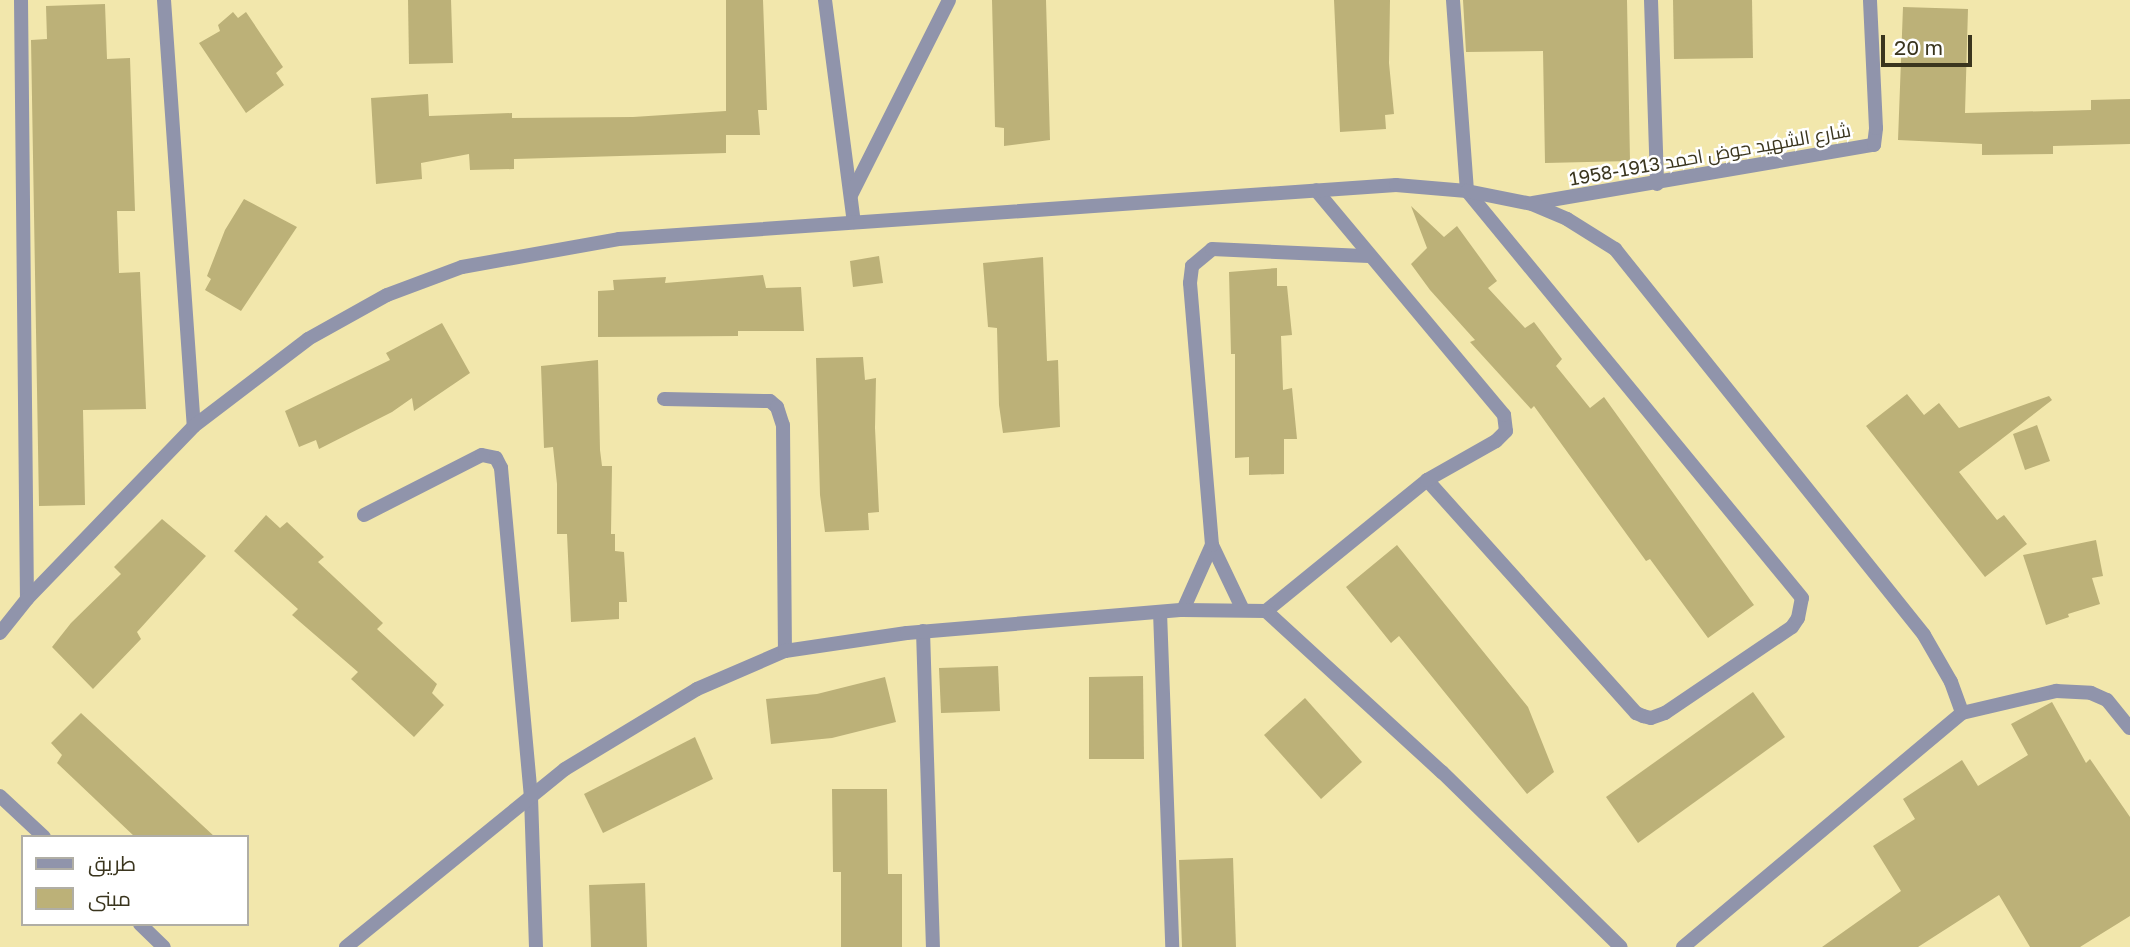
<!DOCTYPE html>
<meta charset="utf-8">
<style>
body{margin:0}
#map{position:relative;width:2130px;height:947px;overflow:hidden;background:#f2e7ac;font-family:"Golos Text",Cairo,sans-serif}
div>[style]{position:absolute}
.building>*{inset:0;background:#bcb178}
.street>*{height:14px;margin:-7px;padding:0 7px;transform-origin:7px;border-radius:7px;background:#9094ab}
span{translate:-50% -50%;white-space:nowrap;text-align:center;line-height:1.15;-webkit-text-stroke:5px #fff;paint-order:stroke}
.street-label{font-size:19px;color:#3a351e}
.legend{position:absolute;left:21px;top:835px;width:228px;height:91px;box-sizing:border-box;background:#fff;border:2px solid #b0aea5;margin:0;padding:9px 12px;list-style:none;font-size:21px;color:#3a351e}
.legend li{display:flex;align-items:center;gap:14px;height:35px}
.legend b{width:35px;border:2px solid #b0aea5}
.scale{position:absolute;left:1881px;top:35px;width:91px;height:32px;box-sizing:border-box;border:4px solid #3a351e;border-top:0;padding-left:9px;font-size:21px;line-height:24px;white-space:nowrap;color:#3a351e;-webkit-text-stroke:5px #fff;paint-order:stroke}
</style>
<div id="map">
<div class="building">
<div style="clip-path:polygon(408px 0,451px 0,453px 63px,409px 64px)"></div>
<div style="clip-path:polygon(726px 0,763px 0,767px 110px,758px 110px,760px 135px,726px 135px,726px 153px,514px 159px,514px 169px,470px 170px,469px 154px,421px 163px,422px 179px,376px 184px,371px 98px,428px 94px,429px 116px,512px 113px,512px 118px,633px 117px,726px 111px)"></div>
<div style="clip-path:polygon(992px 0,1046px 0,1050px 140px,1004px 146px,1004px 128px,995px 127px)"></div>
<div style="clip-path:polygon(1334px 0,1390px 0,1389px 63px,1394px 114px,1385px 115px,1386px 129px,1340px 132px)"></div>
<div style="clip-path:polygon(1463px 0,1627px 0,1630px 161px,1545px 163px,1543px 51px,1466px 52px)"></div>
<div style="clip-path:polygon(1673px 0,1752px 0,1753px 58px,1674px 59px)"></div>
<div style="clip-path:polygon(105px 4px,107px 59px,130px 58px,135px 211px,117px 211px,119px 273px,140px 272px,146px 409px,83px 410px,85px 505px,39px 506px,31px 40px,47px 39px,46px 6px)"></div>
<div style="clip-path:polygon(1903px 7px,1968px 9px,1965px 113px,2091px 110px,2091px 100px,2130px 99px,2130px 144px,2053px 146px,2053px 154px,1982px 155px,1982px 144px,1898px 140px)"></div>
<div style="clip-path:polygon(233px 12px,238px 18px,246px 12px,283px 67px,276px 73px,284px 85px,246px 113px,199px 43px,220px 31px,218px 25px)"></div>
<div style="clip-path:polygon(244px 199px,297px 227px,241px 311px,205px 290px,211px 279px,207px 276px,225px 230px)"></div>
<div style="clip-path:polygon(1411px 206px,1444px 237px,1457px 226px,1497px 281px,1488px 288px,1525px 328px,1534px 322px,1562px 359px,1556px 366px,1590px 408px,1604px 397px,1754px 605px,1708px 638px,1650px 559px,1646px 561px,1534px 406px,1531px 409px,1470px 342px,1475px 340px,1430px 290px,1411px 264px,1427px 248px)"></div>
<div style="clip-path:polygon(879px 256px,883px 283px,853px 287px,850px 261px)"></div>
<div style="clip-path:polygon(1043px 257px,1047px 361px,1058px 360px,1060px 427px,1003px 433px,999px 405px,997px 328px,988px 327px,983px 263px)"></div>
<div style="clip-path:polygon(1277px 268px,1277px 286px,1287px 286px,1292px 335px,1281px 336px,1283px 390px,1292px 388px,1297px 439px,1284px 439px,1284px 474px,1249px 475px,1249px 457px,1235px 458px,1235px 354px,1231px 354px,1229px 272px)"></div>
<div style="clip-path:polygon(763px 275px,766px 288px,801px 287px,804px 331px,738px 331px,738px 336px,598px 337px,598px 291px,614px 290px,613px 280px,666px 277px,665px 283px)"></div>
<div style="clip-path:polygon(442px 323px,470px 373px,414px 411px,412px 398px,392px 412px,319px 449px,316px 440px,299px 447px,285px 411px,390px 360px,386px 353px)"></div>
<div style="clip-path:polygon(863px 357px,865px 380px,876px 378px,875px 428px,879px 512px,868px 513px,869px 530px,825px 532px,820px 495px,816px 358px)"></div>
<div style="clip-path:polygon(598px 360px,600px 450px,602px 466px,612px 466px,611px 534px,615px 534px,615px 551px,624px 552px,627px 602px,619px 602px,619px 619px,571px 622px,567px 534px,557px 534px,557px 484px,553px 447px,544px 448px,541px 366px)"></div>
<div style="clip-path:polygon(1907px 394px,1924px 415px,1939px 403px,1959px 428px,2049px 396px,2052px 400px,1959px 472px,1997px 520px,2004px 515px,2027px 544px,1985px 577px,1866px 426px)"></div>
<div style="clip-path:polygon(2037px 425px,2050px 461px,2025px 470px,2013px 434px)"></div>
<div style="clip-path:polygon(266px 515px,280px 528px,287px 522px,324px 557px,318px 562px,383px 623px,377px 629px,437px 684px,432px 693px,444px 705px,414px 737px,351px 679px,358px 672px,292px 615px,298px 609px,234px 551px)"></div>
<div style="clip-path:polygon(162px 519px,206px 556px,137px 632px,141px 639px,93px 689px,52px 647px,71px 623px,121px 574px,114px 567px)"></div>
<div style="clip-path:polygon(2096px 540px,2103px 576px,2092px 578px,2100px 604px,2068px 614px,2069px 617px,2046px 625px,2023px 555px)"></div>
<div style="clip-path:polygon(1397px 545px,1528px 707px,1554px 772px,1527px 794px,1399px 636px,1391px 643px,1346px 587px)"></div>
<div style="clip-path:polygon(998px 666px,1000px 711px,941px 713px,939px 668px)"></div>
<div style="clip-path:polygon(1143px 676px,1144px 759px,1089px 759px,1089px 677px)"></div>
<div style="clip-path:polygon(885px 677px,896px 722px,832px 738px,771px 744px,766px 699px,817px 694px)"></div>
<div style="clip-path:polygon(1753px 692px,1785px 737px,1638px 843px,1606px 797px)"></div>
<div style="clip-path:polygon(1305px 698px,1362px 762px,1321px 799px,1264px 735px)"></div>
<div style="clip-path:polygon(2052px 702px,2086px 763px,2090px 759px,2130px 817px,2130px 916px,2080px 947px,2030px 947px,1999px 895px,1918px 947px,1822px 947px,1901px 891px,1873px 846px,1915px 819px,1903px 799px,1962px 760px,1978px 786px,2028px 755px,2011px 724px)"></div>
<div style="clip-path:polygon(81px 713px,215px 837px,135px 837px,57px 763px,62px 755px,51px 743px)"></div>
<div style="clip-path:polygon(695px 737px,713px 779px,603px 833px,584px 794px)"></div>
<div style="clip-path:polygon(832px 789px,887px 789px,888px 874px,902px 874px,902px 947px,841px 947px,841px 872px,833px 872px)"></div>
<div style="clip-path:polygon(1233px 858px,1236px 947px,1182px 947px,1179px 860px)"></div>
<div style="clip-path:polygon(645px 883px,647px 947px,591px 947px,589px 885px)"></div>
</div>
<div class="street">
<div style="left:21px;top:0;width:599px;rotate:89.43deg"></div>
<div style="left:164px;top:0;width:427px;rotate:86deg"></div>
<div style="left:825px;top:0;width:224px;rotate:82.6deg"></div>
<div style="left:1651px;top:0;width:184px;rotate:88.1deg"></div>
<div style="left:851px;top:195px;width:218px;rotate:-63.3deg"></div>
<div style="left:1533px;top:203px;width:346px;rotate:-9.7deg"></div>
<div style="left:1874px;top:145px;width:17px;rotate:-83deg"></div>
<div style="left:1876px;top:128px;width:128px;rotate:-92.7deg"></div>
<div style="left:664px;top:399px;width:106px;rotate:1.1deg"></div>
<div style="left:770px;top:401px;width:9px;rotate:41deg"></div>
<div style="left:777px;top:407px;width:19px;rotate:72deg"></div>
<div style="left:783px;top:425px;width:226px;rotate:89.5deg"></div>
<div style="left:1427px;top:480px;width:313px;rotate:48.1deg"></div>
<div style="left:1636px;top:713px;width:8px;rotate:23deg"></div>
<div style="left:1643px;top:716px;width:8px;rotate:14deg"></div>
<div style="left:1651px;top:718px;width:15px;rotate:-20deg"></div>
<div style="left:1665px;top:713px;width:153px;rotate:-34.1deg"></div>
<div style="left:1792px;top:627px;width:11px;rotate:-56deg"></div>
<div style="left:1798px;top:618px;width:20px;rotate:-79deg"></div>
<div style="left:1802px;top:598px;width:527px;rotate:-129.46deg"></div>
<div style="left:1467px;top:191px;width:192px;rotate:-94.2deg"></div>
<div style="left:364px;top:515px;width:132px;rotate:-27deg"></div>
<div style="left:482px;top:455px;width:14px;rotate:12deg"></div>
<div style="left:496px;top:458px;width:11px;rotate:63deg"></div>
<div style="left:501px;top:468px;width:330px;rotate:84.8deg"></div>
<div style="left:531px;top:797px;width:150px;rotate:88.1deg"></div>
<div style="left:1212px;top:545px;width:72px;rotate:64.5deg"></div>
<div style="left:1183px;top:610px;width:71px;rotate:-66deg"></div>
<div style="left:1212px;top:545px;width:263px;rotate:-94.8deg"></div>
<div style="left:1190px;top:283px;width:17px;rotate:-83deg"></div>
<div style="left:1192px;top:266px;width:26px;rotate:-40deg"></div>
<div style="left:1212px;top:249px;width:157px;rotate:2.6deg"></div>
<div style="left:1266px;top:611px;width:208px;rotate:-39.1deg"></div>
<div style="left:1427px;top:480px;width:79px;rotate:-29.5deg"></div>
<div style="left:1496px;top:441px;width:14px;rotate:-45deg"></div>
<div style="left:1506px;top:431px;width:16px;rotate:-97deg"></div>
<div style="left:1504px;top:415px;width:293px;rotate:-129.9deg"></div>
<div style="left:1160px;top:612px;width:335px;rotate:87.9deg"></div>
<div style="left:923px;top:631px;width:316px;rotate:88.2deg"></div>
<div style="left:0;top:633px;width:43px;rotate:-51.5deg"></div>
<div style="left:27px;top:599px;width:240px;rotate:-46deg"></div>
<div style="left:194px;top:426px;width:143px;rotate:-37.3deg"></div>
<div style="left:308px;top:339px;width:90px;rotate:-29.1deg"></div>
<div style="left:387px;top:295px;width:80px;rotate:-20.5deg"></div>
<div style="left:462px;top:267px;width:159px;rotate:-10.1deg"></div>
<div style="left:619px;top:239px;width:779px;rotate:-3.98deg"></div>
<div style="left:1396px;top:185px;width:71px;rotate:4.8deg"></div>
<div style="left:1467px;top:191px;width:66px;rotate:11.3deg"></div>
<div style="left:1532px;top:204px;width:38px;rotate:23deg"></div>
<div style="left:1567px;top:219px;width:57px;rotate:32deg"></div>
<div style="left:1615px;top:249px;width:494px;rotate:51.3deg"></div>
<div style="left:1924px;top:635px;width:54px;rotate:60.1deg"></div>
<div style="left:1951px;top:682px;width:33px;rotate:70deg"></div>
<div style="left:0;top:796px;width:60px;rotate:43deg"></div>
<div style="left:140px;top:924px;width:33px;rotate:44deg"></div>
<div style="left:346px;top:947px;width:282px;rotate:-39.1deg"></div>
<div style="left:565px;top:769px;width:154px;rotate:-31.2deg"></div>
<div style="left:697px;top:689px;width:96px;rotate:-23.4deg"></div>
<div style="left:785px;top:651px;width:123px;rotate:-8.4deg"></div>
<div style="left:907px;top:633px;width:277px;rotate:-4.8deg"></div>
<div style="left:1183px;top:610px;width:83px;rotate:0.7deg"></div>
<div style="left:1266px;top:611px;width:239px;rotate:42.5deg"></div>
<div style="left:1442px;top:772px;width:250px;rotate:44.4deg"></div>
<div style="left:1683px;top:947px;width:364px;rotate:-40deg"></div>
<div style="left:1962px;top:713px;width:97px;rotate:-13.2deg"></div>
<div style="left:2056px;top:691px;width:35px;rotate:3deg"></div>
<div style="left:2091px;top:693px;width:17px;rotate:24deg"></div>
<div style="left:2107px;top:700px;width:36px;rotate:51deg"></div>
</div>
<div class="street-label">
<span style="left:1710px;top:154px;rotate:-10deg">شارع الشهيد حوض احمد 1913-1958</span>
</div>
<ul class="legend">
<li><b style="height:9px;background:#9094ab"></b>طريق</li>
<li><b style="height:19px;background:#bcb178"></b>مبنى</li>
</ul>
<div class="scale">20 m</div>
</div>
